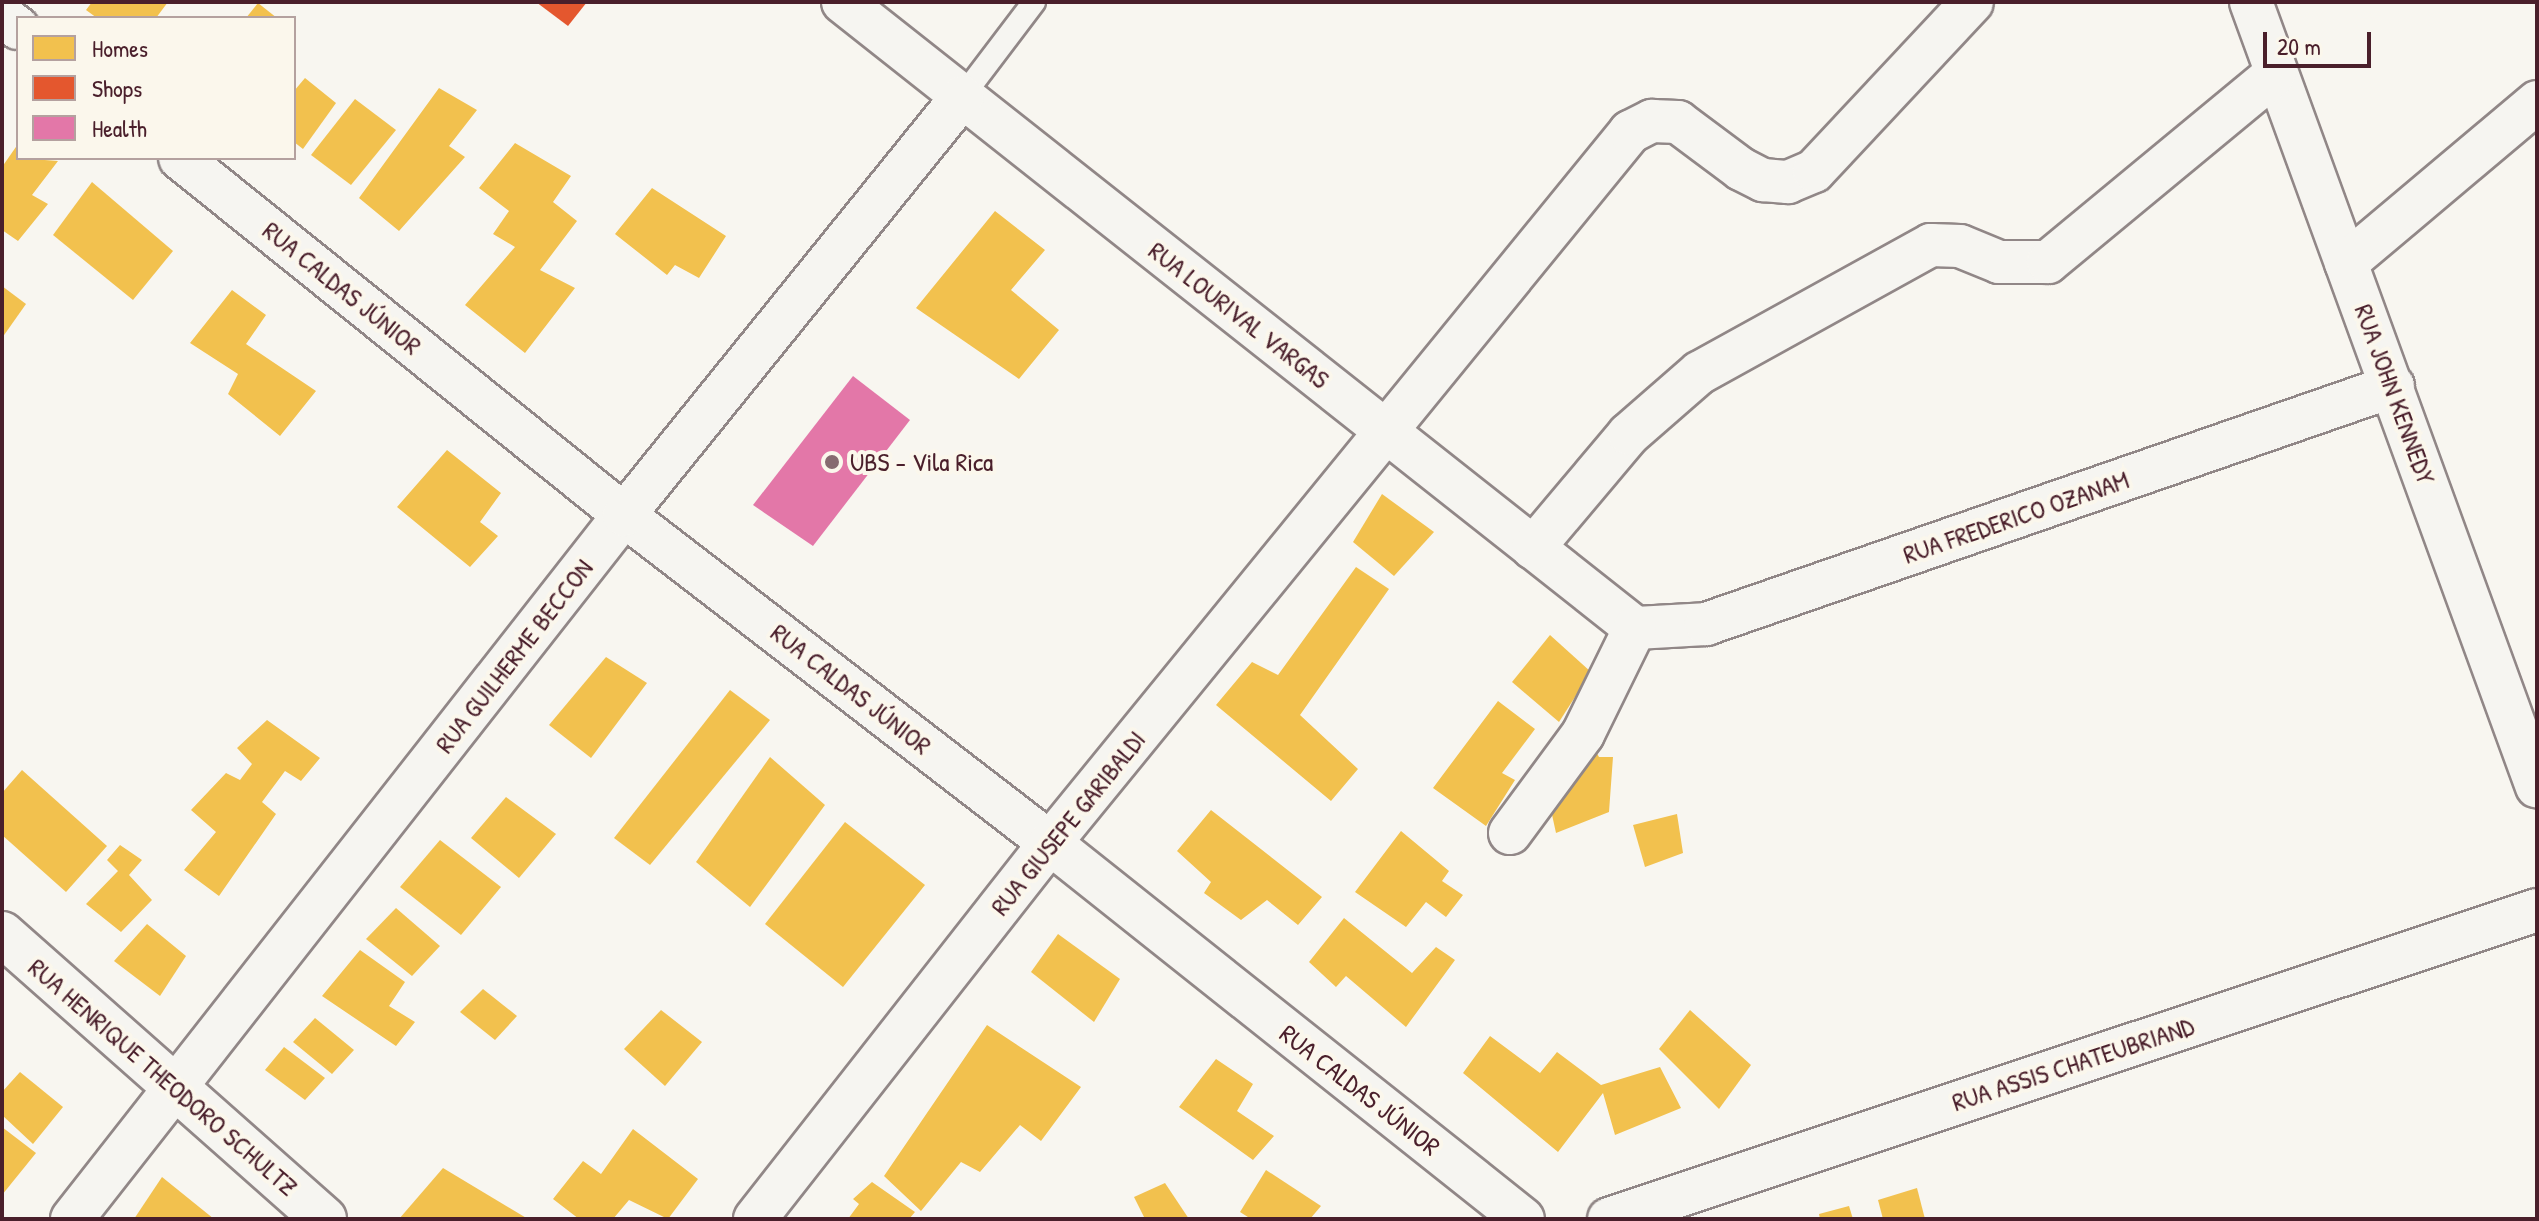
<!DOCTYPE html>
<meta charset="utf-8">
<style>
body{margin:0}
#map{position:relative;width:2539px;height:1221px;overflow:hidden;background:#f8f6f0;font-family:"Patrick Hand",sans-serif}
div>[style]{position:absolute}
.homes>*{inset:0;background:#f2c14e}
.shops>*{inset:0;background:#e4572e}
.health>*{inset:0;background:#e377a8}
.roads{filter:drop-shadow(2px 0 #918787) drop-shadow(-2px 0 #918787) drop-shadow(0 2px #918787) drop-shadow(0 -2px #918787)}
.service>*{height:22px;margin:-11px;padding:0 11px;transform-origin:11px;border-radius:11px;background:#f6f5f1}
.minor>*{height:42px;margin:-21px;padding:0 21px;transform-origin:21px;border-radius:21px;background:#f6f5f1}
.tertiary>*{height:44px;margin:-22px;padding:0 22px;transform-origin:22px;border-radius:22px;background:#f6f5f1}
.dots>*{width:22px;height:22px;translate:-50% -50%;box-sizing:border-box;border:4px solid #fbf7ec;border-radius:50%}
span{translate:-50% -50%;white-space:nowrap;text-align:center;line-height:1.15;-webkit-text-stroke:8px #fbf7ec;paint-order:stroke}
.street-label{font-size:26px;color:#4a1f2b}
.poi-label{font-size:26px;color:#4a1f2b}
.left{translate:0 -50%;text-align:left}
.frame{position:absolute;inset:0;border:4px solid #4a1f2b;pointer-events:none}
.legend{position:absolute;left:16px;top:16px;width:280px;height:144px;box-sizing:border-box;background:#fbf7ec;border:2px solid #b4a19f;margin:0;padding:10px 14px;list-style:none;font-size:24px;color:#4a1f2b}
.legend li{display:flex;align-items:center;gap:16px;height:40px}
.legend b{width:40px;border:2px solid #b4a19f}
.scale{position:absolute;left:2263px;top:32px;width:108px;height:36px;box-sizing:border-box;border:4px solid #4a1f2b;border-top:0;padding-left:10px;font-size:24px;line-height:28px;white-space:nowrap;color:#4a1f2b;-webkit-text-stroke:6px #fbf7ec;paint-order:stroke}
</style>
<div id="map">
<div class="homes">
<div style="clip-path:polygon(92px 2px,168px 2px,156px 18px,97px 18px,86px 10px)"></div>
<div style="clip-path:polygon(258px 3px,277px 18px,246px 18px)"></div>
<div style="clip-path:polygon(305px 78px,336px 103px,303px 149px,294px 142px,294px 91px)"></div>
<div style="clip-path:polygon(439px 88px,477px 110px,449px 146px,465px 157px,399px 231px,359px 198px)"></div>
<div style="clip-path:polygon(355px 99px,396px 130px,351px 185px,311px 155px)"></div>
<div style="clip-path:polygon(515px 143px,571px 176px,553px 202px,577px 221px,540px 270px,575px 288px,525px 353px,465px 305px,515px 247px,493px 234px,509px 211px,479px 188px)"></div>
<div style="clip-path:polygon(18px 144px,18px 158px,58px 161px,32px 195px,48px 204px,18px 241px,2px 230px,2px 167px)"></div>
<div style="clip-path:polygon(92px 182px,173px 251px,133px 300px,53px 235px)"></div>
<div style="clip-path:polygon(652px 188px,726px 236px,699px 278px,675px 265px,667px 275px,615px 234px)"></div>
<div style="clip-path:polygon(995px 211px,1045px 250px,1011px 290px,1059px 330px,1019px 379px,916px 308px)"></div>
<div style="clip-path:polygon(2px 286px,26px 304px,2px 338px)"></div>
<div style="clip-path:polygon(232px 290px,266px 315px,246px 344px,316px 391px,280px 436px,228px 394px,238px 374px,190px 343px)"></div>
<div style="clip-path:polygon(447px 450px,501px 493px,480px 522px,498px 536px,470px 567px,397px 507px)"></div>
<div style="clip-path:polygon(1382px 494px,1434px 532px,1394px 576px,1353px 542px)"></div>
<div style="clip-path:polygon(1356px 567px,1389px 589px,1300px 715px,1358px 769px,1331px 801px,1216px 705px,1252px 662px,1278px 675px)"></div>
<div style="clip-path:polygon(1550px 635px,1591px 672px,1559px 722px,1512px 682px)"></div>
<div style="clip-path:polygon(606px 657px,647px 683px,591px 758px,549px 725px)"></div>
<div style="clip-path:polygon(730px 690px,770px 720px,650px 865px,614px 838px)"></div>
<div style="clip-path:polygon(1498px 701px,1535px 729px,1502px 773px,1515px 780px,1486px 826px,1433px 788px)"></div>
<div style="clip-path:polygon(267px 720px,320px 758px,301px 781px,285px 771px,262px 802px,276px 814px,219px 896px,184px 870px,216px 832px,191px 810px,226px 773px,240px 780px,252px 764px,237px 748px)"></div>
<div style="clip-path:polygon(1594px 748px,1599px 757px,1613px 757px,1609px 812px,1556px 833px,1549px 801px)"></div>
<div style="clip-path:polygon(770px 757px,825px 805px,750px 907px,696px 862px)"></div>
<div style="clip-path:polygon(22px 770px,107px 846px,66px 892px,2px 835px,2px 793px)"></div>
<div style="clip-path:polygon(506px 797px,556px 834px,519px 878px,471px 838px)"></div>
<div style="clip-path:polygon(1211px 810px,1322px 897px,1298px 925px,1267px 900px,1241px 920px,1204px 893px,1211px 882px,1177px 851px)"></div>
<div style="clip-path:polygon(1677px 814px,1683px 853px,1645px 867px,1633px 825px)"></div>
<div style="clip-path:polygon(845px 822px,925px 885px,843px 987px,765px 924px)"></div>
<div style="clip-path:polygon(1401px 831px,1449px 871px,1442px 881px,1463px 895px,1446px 917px,1426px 902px,1406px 927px,1355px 892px)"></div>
<div style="clip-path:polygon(440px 840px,501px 887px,461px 935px,400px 887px)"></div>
<div style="clip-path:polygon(120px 845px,142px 860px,129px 875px,152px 900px,121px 932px,86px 904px,118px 871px,107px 860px)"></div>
<div style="clip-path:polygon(396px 908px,440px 946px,412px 976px,366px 939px)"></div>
<div style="clip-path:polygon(1344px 918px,1412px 973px,1436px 947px,1455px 960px,1406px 1027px,1346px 976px,1336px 987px,1309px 962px)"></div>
<div style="clip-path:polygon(147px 924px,186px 956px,160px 996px,114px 961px)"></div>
<div style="clip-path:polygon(1058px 934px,1120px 979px,1094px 1022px,1031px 972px)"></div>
<div style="clip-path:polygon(360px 950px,405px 982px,389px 1006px,415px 1022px,396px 1046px,322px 996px)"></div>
<div style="clip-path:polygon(483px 989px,517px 1016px,495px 1040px,460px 1012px)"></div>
<div style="clip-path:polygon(661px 1010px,702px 1042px,665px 1086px,624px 1049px)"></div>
<div style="clip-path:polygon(1690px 1010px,1751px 1065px,1719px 1109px,1659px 1049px)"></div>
<div style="clip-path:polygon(315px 1018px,354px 1050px,332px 1074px,293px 1042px)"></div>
<div style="clip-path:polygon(987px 1025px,1081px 1087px,1041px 1141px,1020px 1125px,980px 1172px,961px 1162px,921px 1211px,884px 1176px)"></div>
<div style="clip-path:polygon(1490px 1036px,1540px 1073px,1557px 1052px,1601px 1085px,1660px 1067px,1681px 1108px,1615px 1135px,1603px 1093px,1558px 1152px,1463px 1073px)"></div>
<div style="clip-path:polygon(284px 1047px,325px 1078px,305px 1100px,265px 1070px)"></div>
<div style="clip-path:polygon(1216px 1059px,1253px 1084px,1237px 1111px,1274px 1136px,1253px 1160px,1179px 1107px)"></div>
<div style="clip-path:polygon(20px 1072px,63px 1107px,33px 1144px,2px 1115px,2px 1092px)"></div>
<div style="clip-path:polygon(2px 1127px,36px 1153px,2px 1195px)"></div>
<div style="clip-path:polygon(633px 1129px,698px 1179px,668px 1219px,629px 1200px,613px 1219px,579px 1219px,553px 1199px,583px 1161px,601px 1174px)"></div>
<div style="clip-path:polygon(443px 1168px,528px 1219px,399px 1219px)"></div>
<div style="clip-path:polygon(1266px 1170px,1321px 1206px,1310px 1219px,1251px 1219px,1240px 1212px)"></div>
<div style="clip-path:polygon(162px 1177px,214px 1219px,134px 1219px)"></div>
<div style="clip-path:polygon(872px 1182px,915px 1212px,909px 1219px,848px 1219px,859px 1204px,853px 1199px)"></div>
<div style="clip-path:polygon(1165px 1183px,1189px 1219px,1145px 1219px,1134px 1197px)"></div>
<div style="clip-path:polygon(1917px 1188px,1925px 1219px,1883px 1219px,1878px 1200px)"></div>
<div style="clip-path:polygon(1849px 1206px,1853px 1219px,1820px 1219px,1819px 1214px)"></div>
</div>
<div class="shops">
<div style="clip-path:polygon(536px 2px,587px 2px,568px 26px)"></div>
</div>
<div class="health">
<div style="clip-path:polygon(853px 376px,910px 420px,813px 546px,753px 505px)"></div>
</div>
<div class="roads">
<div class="service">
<div style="left:962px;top:97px;width:119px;rotate:-52.8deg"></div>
</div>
<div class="minor">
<div style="left:843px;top:2px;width:1010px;rotate:38.32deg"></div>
<div style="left:2251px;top:2px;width:835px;rotate:69.98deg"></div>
<div style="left:2px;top:16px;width:20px;rotate:37deg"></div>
<div style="left:180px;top:158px;width:570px;rotate:38.8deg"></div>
<div style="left:624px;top:515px;width:538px;rotate:37.59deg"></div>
<div style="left:1050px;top:843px;width:604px;rotate:38.48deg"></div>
<div style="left:2346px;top:263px;width:250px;rotate:-40.1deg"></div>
<div style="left:1533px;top:548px;width:149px;rotate:-49.9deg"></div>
<div style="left:1629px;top:434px;width:93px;rotate:-41.1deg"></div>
<div style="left:1699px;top:373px;width:265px;rotate:-28.9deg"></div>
<div style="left:1931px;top:245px;width:29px;rotate:2deg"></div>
<div style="left:1960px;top:246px;width:42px;rotate:22.3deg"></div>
<div style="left:1999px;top:262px;width:49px"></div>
<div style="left:2048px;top:262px;width:293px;rotate:-39.6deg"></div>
<div style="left:1635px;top:628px;width:71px;rotate:-3.2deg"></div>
<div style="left:1706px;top:624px;width:727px;rotate:-19.11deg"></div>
<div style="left:1510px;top:833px;width:123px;rotate:-53.6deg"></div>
<div style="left:1583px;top:734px;width:118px;rotate:-63.9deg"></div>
<div style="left:72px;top:1219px;width:895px;rotate:-51.9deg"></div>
<div style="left:624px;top:515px;width:538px;rotate:-51.04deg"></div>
<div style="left:755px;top:1219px;width:478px;rotate:-51.9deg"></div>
<div style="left:1050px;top:843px;width:918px;rotate:-50.79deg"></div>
<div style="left:1630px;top:132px;width:25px;rotate:-27deg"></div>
<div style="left:1652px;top:121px;width:26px;rotate:2deg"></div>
<div style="left:1678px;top:122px;width:79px;rotate:36.7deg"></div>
<div style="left:1741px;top:169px;width:25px;rotate:27deg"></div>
<div style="left:1763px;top:180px;width:25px;rotate:5deg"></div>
<div style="left:1788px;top:182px;width:28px;rotate:-23deg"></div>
<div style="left:1814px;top:171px;width:231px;rotate:-46.9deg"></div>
<div style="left:1609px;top:1219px;width:978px;rotate:-18.42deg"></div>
</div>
<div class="tertiary">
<div style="left:2px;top:934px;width:430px;rotate:41.5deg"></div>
</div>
</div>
<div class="dots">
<div style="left:832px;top:462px;background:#876a70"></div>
</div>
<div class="street-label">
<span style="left:342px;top:288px;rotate:39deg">RUA CALDAS JÚNIOR</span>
<span style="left:1239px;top:315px;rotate:38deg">RUA LOURIVAL VARGAS</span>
<span style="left:2395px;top:394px;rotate:70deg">RUA JOHN KENNEDY</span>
<span style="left:2016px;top:517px;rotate:-19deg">RUA FREDERICO OZANAM</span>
<span style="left:514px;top:656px;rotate:-52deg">RUA GUILHERME BECCON</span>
<span style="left:851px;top:689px;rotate:38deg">RUA CALDAS JÚNIOR</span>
<span style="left:1068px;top:823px;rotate:-51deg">RUA GIUSEPE GARIBALDI</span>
<span style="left:2073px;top:1064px;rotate:-18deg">RUA ASSIS CHATEUBRIAND</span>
<span style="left:163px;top:1077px;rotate:41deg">RUA HENRIQUE THEODORO SCHULTZ</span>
<span style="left:1360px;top:1090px;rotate:38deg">RUA CALDAS JÚNIOR</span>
</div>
<div class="poi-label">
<span class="left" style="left:850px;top:462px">UBS - Vila Rica</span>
</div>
<div class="frame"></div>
<ul class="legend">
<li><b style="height:22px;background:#f2c14e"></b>Homes</li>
<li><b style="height:22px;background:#e4572e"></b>Shops</li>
<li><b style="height:22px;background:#e377a8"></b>Health</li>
</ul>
<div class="scale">20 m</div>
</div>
